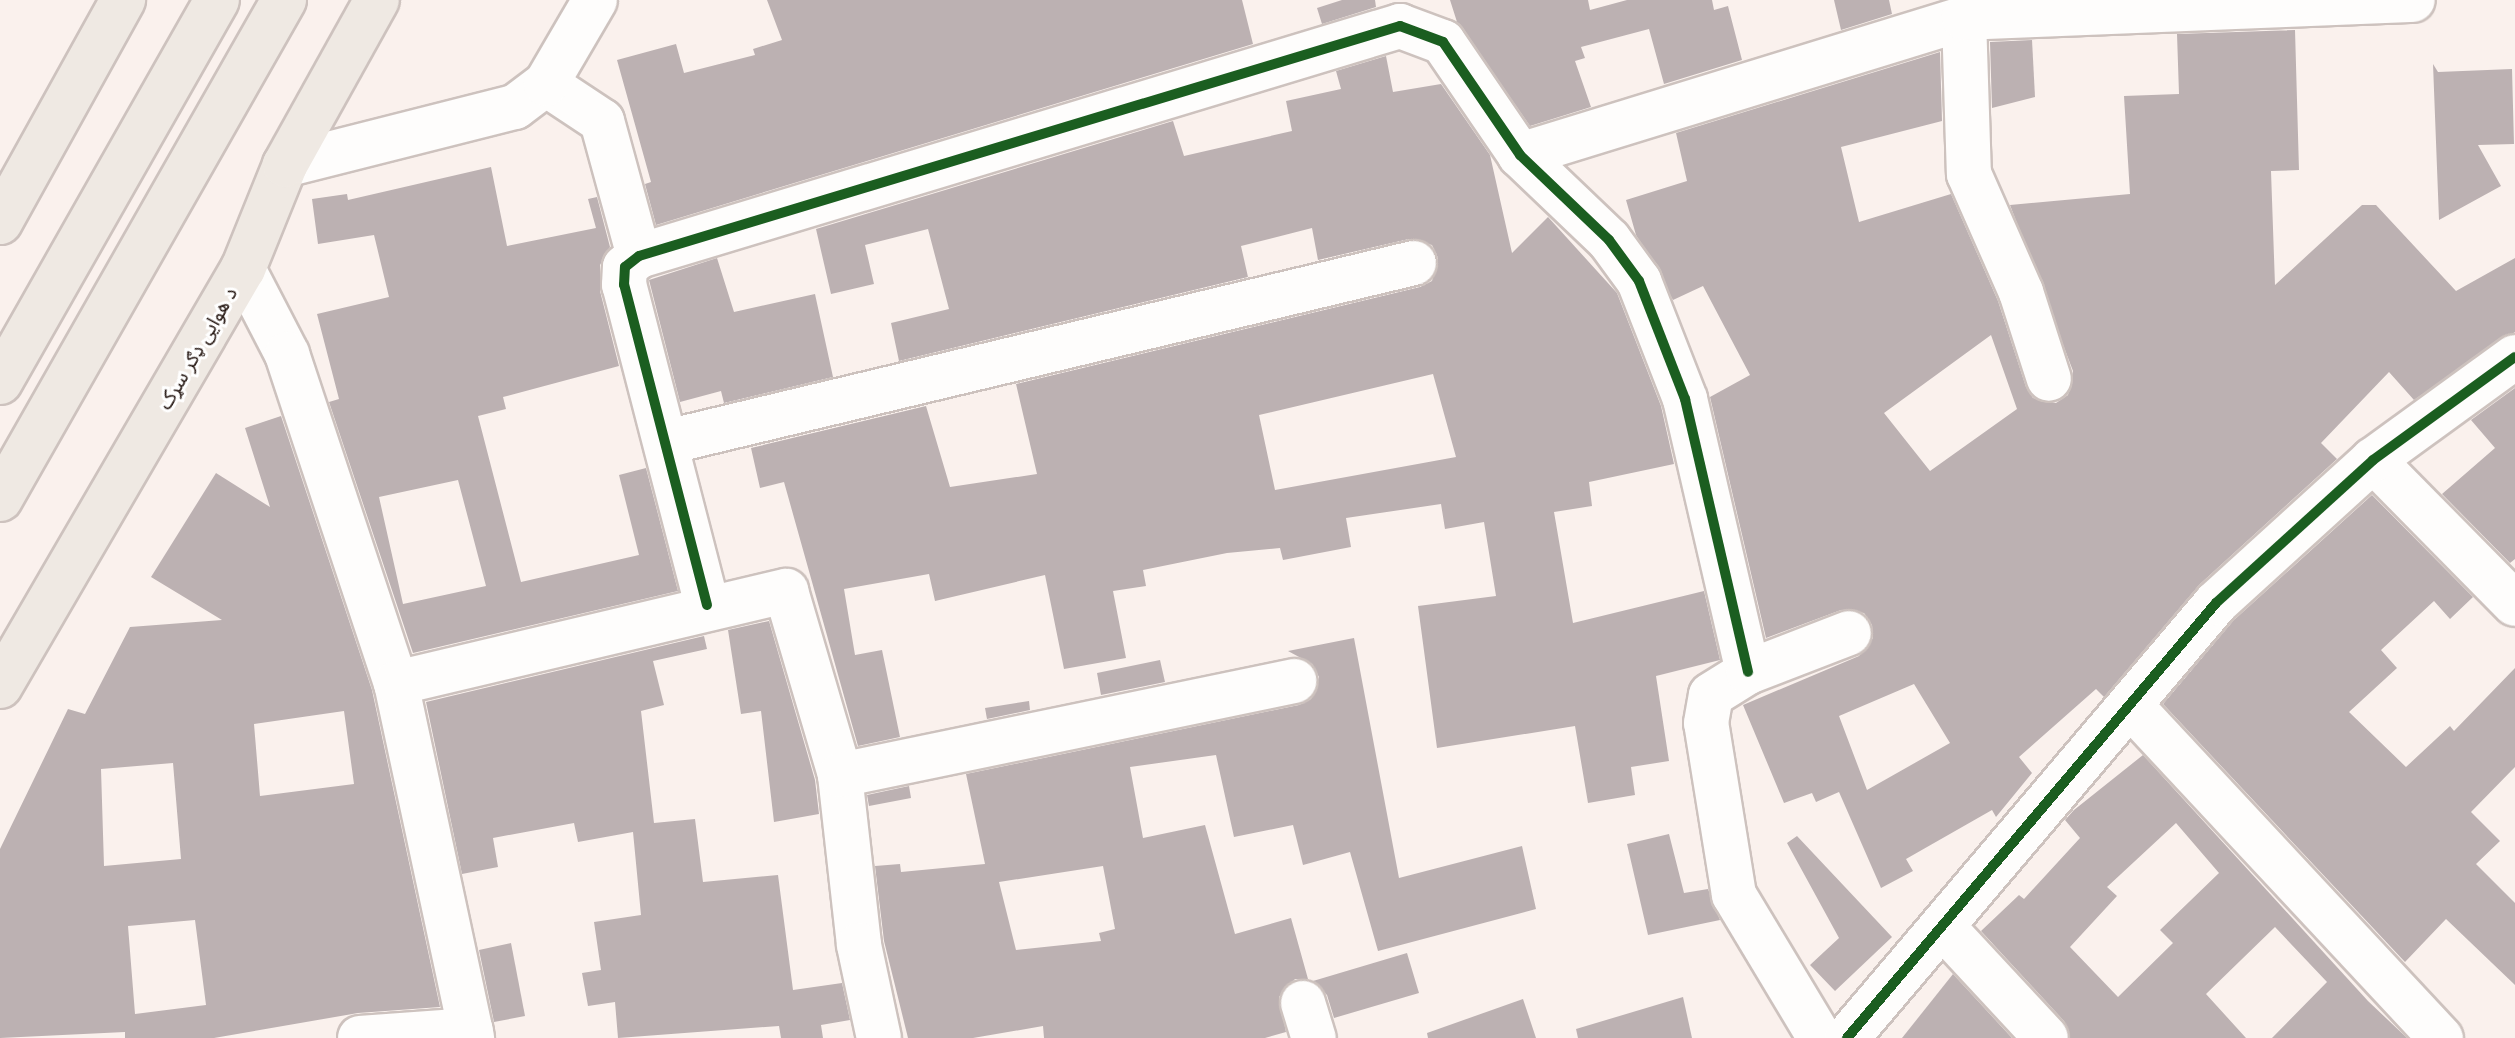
<!DOCTYPE html>
<meta charset="utf-8">
<style>
body{margin:0}
#map{position:relative;width:2515px;height:1038px;overflow:hidden;background:#faf1ed;font-family:"Noto Sans","Noto Sans Arabic",sans-serif}
div>[style]{position:absolute}
.building>*{inset:0;background:#bcb1b2}
.roads{filter:drop-shadow(2px 0 #cdc2be) drop-shadow(-2px 0 #cdc2be) drop-shadow(0 2px #cdc2be) drop-shadow(0 -2px #cdc2be)}
.minor>*{height:44px;margin:-22px;padding:0 22px;transform-origin:22px;border-radius:22px;background:#fefdfc}
.major>*{height:44px;margin:-22px;padding:0 22px;transform-origin:22px;border-radius:22px;background:#efe9e3}
.cycleway>*{height:10px;margin:-5px;padding:0 5px;transform-origin:5px;border-radius:5px;background:#1b5e20}
span{translate:-50% -50%;white-space:nowrap;text-align:center;line-height:1.15;-webkit-text-stroke:6px #fff;paint-order:stroke}
.street-label{font-size:20px;color:#261813}
</style>
<div id="map">
<div class="building">
<div style="clip-path:polygon(767px 0,1242px 0,1253px 44px,656px 225px,645px 184px,651px 182px,617px 60px,676px 44px,684px 73px,755px 55px,753px 49px,782px 40px)"></div>
<div style="clip-path:polygon(1342px 0,1375px 0,1376px 7px,1322px 24px,1317px 8px)"></div>
<div style="clip-path:polygon(1450px 0,1588px 0,1590px 10px,1627px 0,1712px 0,1714px 10px,1728px 6px,1742px 60px,1664px 84px,1649px 29px,1581px 47px,1585px 58px,1575px 61px,1591px 107px,1530px 126px,1457px 22px)"></div>
<div style="clip-path:polygon(1834px 0,1889px 0,1892px 14px,1841px 30px)"></div>
<div style="clip-path:polygon(evenodd,2295px 30px,2299px 170px,2271px 171px,2275px 285px,2362px 205px,2376px 205px,2456px 291px,2515px 258px,2515px 332px,2414px 400px,2389px 372px,2321px 443px,2337px 459px,2199px 585px,2104px 697px,2096px 689px,2019px 757px,2032px 773px,1996px 817px,1992px 810px,1906px 859px,1913px 871px,1881px 888px,1839px 792px,1816px 802px,1812px 793px,1784px 803px,1743px 705px,1859px 656px,1873px 638px,1872px 625px,1864px 613px,1841px 610px,1766px 638px,1710px 397px,1750px 375px,1703px 286px,1673px 300px,1636px 235px,1626px 200px,1687px 181px,1676px 133px,1940px 52px,1942px 121px,1841px 147px,1859px 222px,1951px 194px,1998px 301px,2026px 387px,2033px 398px,2056px 403px,2068px 395px,2073px 371px,2010px 205px,2130px 194px,2124px 96px,2179px 94px,2177px 34px,2295px 30px,1991px 335px,2017px 409px,1930px 471px,1884px 413px,1991px 335px,2295px 30px,1914px 684px,1950px 743px,1867px 790px,1839px 716px,1914px 684px)"></div>
<div style="clip-path:polygon(2032px 40px,2035px 97px,1992px 108px,1990px 42px)"></div>
<div style="clip-path:polygon(evenodd,1386px 56px,1393px 92px,1441px 84px,1490px 155px,1512px 253px,1548px 217px,1617px 293px,1661px 406px,1674px 464px,1589px 482px,1592px 506px,1554px 512px,1573px 623px,1704px 591px,1720px 660px,1656px 676px,1669px 761px,1631px 767px,1635px 795px,1588px 803px,1575px 726px,1437px 748px,1418px 606px,1496px 596px,1484px 522px,1445px 529px,1441px 504px,1346px 518px,1351px 547px,1283px 560px,1280px 548px,1227px 553px,1143px 570px,1146px 586px,1113px 591px,1126px 658px,1064px 669px,1045px 575px,935px 601px,929px 574px,844px 589px,855px 655px,882px 650px,900px 737px,858px 746px,784px 482px,760px 488px,751px 448px,926px 406px,950px 487px,1037px 474px,1016px 384px,1420px 287px,1432px 281px,1438px 258px,1432px 245px,1409px 239px,1318px 260px,1312px 228px,1241px 246px,1248px 277px,899px 361px,891px 323px,949px 309px,928px 229px,865px 245px,874px 284px,831px 294px,816px 229px,1173px 121px,1184px 156px,1292px 131px,1286px 101px,1341px 89px,1336px 71px,1386px 56px,1433px 374px,1456px 457px,1275px 490px,1259px 415px,1433px 374px)"></div>
<div style="clip-path:polygon(2433px 64px,2438px 72px,2512px 69px,2514px 144px,2478px 145px,2501px 186px,2439px 220px)"></div>
<div style="clip-path:polygon(evenodd,491px 167px,507px 246px,596px 228px,588px 199px,597px 197px,610px 247px,600px 265px,600px 291px,619px 366px,503px 397px,506px 409px,478px 416px,521px 582px,639px 555px,619px 475px,646px 468px,678px 591px,413px 653px,329px 402px,339px 399px,317px 314px,389px 297px,374px 235px,318px 244px,312px 199px,347px 194px,348px 200px,491px 167px,458px 480px,486px 586px,403px 604px,379px 497px,458px 480px)"></div>
<div style="clip-path:polygon(717px 258px,734px 312px,815px 294px,833px 377px,724px 403px,721px 391px,680px 402px,649px 280px)"></div>
<div style="clip-path:polygon(2515px 388px,2515px 559px,2510px 563px,2442px 494px,2495px 448px,2471px 420px)"></div>
<div style="clip-path:polygon(evenodd,281px 416px,372px 690px,440px 1007px,358px 1013px,214px 1038px,125px 1038px,125px 1032px,0 1038px,0 849px,68px 709px,85px 714px,130px 627px,222px 620px,151px 577px,216px 473px,270px 507px,245px 428px,281px 416px,344px 711px,354px 784px,260px 796px,254px 724px,344px 711px,281px 416px,173px 763px,181px 859px,104px 866px,101px 769px,173px 763px,281px 416px,195px 920px,206px 1005px,135px 1014px,128px 926px,195px 920px)"></div>
<div style="clip-path:polygon(2372px 495px,2473px 597px,2450px 619px,2434px 601px,2381px 650px,2397px 668px,2349px 712px,2406px 767px,2450px 726px,2454px 731px,2515px 668px,2515px 767px,2471px 812px,2500px 841px,2476px 864px,2515px 903px,2515px 985px,2446px 919px,2405px 962px,2163px 704px,2234px 620px)"></div>
<div style="clip-path:polygon(769px 621px,815px 780px,819px 814px,774px 822px,761px 711px,741px 714px,728px 630px)"></div>
<div style="clip-path:polygon(704px 636px,707px 649px,653px 661px,664px 705px,641px 711px,654px 823px,695px 819px,703px 882px,778px 875px,793px 990px,842px 983px,850px 1020px,821px 1025px,823px 1038px,781px 1038px,779px 1026px,618px 1038px,615px 1002px,588px 1006px,582px 973px,601px 970px,594px 922px,641px 915px,633px 832px,578px 842px,574px 823px,493px 838px,498px 867px,462px 874px,426px 702px)"></div>
<div style="clip-path:polygon(evenodd,1354px 638px,1399px 878px,1522px 846px,1536px 909px,1378px 951px,1350px 852px,1303px 865px,1293px 825px,1234px 837px,1216px 755px,1130px 767px,1143px 838px,1205px 825px,1235px 934px,1291px 918px,1308px 979px,1295px 979px,1279px 997px,1286px 1032px,1265px 1038px,1044px 1038px,1043px 1026px,973px 1038px,908px 1038px,884px 941px,875px 866px,900px 864px,901px 872px,985px 864px,966px 774px,1299px 705px,1311px 699px,1319px 677px,1312px 664px,1288px 651px,1354px 638px,1103px 866px,1115px 929px,1099px 933px,1101px 941px,1016px 950px,999px 882px,1103px 866px)"></div>
<div style="clip-path:polygon(1160px 660px,1165px 682px,1101px 695px,1097px 673px)"></div>
<div style="clip-path:polygon(1029px 701px,1030px 710px,987px 719px,985px 708px)"></div>
<div style="clip-path:polygon(evenodd,2143px 755px,2368px 1001px,2407px 1038px,2272px 1038px,2327px 982px,2275px 927px,2206px 994px,2246px 1038px,2070px 1038px,2064px 1021px,1981px 931px,2019px 895px,2024px 899px,2080px 838px,2065px 820px,2074px 810px,2143px 755px,2176px 823px,2219px 873px,2160px 930px,2173px 943px,2118px 997px,2070px 947px,2117px 896px,2107px 887px,2176px 823px)"></div>
<div style="clip-path:polygon(909px 786px,911px 798px,869px 806px,867px 795px)"></div>
<div style="clip-path:polygon(1669px 834px,1684px 893px,1708px 889px,1720px 920px,1648px 935px,1627px 844px)"></div>
<div style="clip-path:polygon(1797px 836px,1892px 937px,1835px 991px,1810px 965px,1839px 938px,1787px 843px)"></div>
<div style="clip-path:polygon(511px 943px,525px 1016px,494px 1022px,479px 950px)"></div>
<div style="clip-path:polygon(1407px 953px,1419px 993px,1334px 1018px,1327px 995px,1313px 981px)"></div>
<div style="clip-path:polygon(1953px 974px,2012px 1038px,1902px 1038px)"></div>
<div style="clip-path:polygon(1683px 997px,1692px 1038px,1578px 1038px,1576px 1029px)"></div>
<div style="clip-path:polygon(1523px 999px,1536px 1038px,1428px 1038px,1427px 1033px)"></div>
</div>
<div class="roads">
<div class="minor">
<div style="left:1964px;top:18px;width:156px;rotate:88.2deg"></div>
<div style="left:1969px;top:174px;width:129px;rotate:66.2deg"></div>
<div style="left:2021px;top:292px;width:91px;rotate:72.2deg"></div>
<div style="left:546px;top:84px;width:67px;rotate:33.5deg"></div>
<div style="left:602px;top:121px;width:140px;rotate:74.7deg"></div>
<div style="left:1520px;top:155px;width:465px;rotate:-17.1deg"></div>
<div style="left:1964px;top:18px;width:449px;rotate:-2.3deg"></div>
<div style="left:285px;top:165px;width:237px;rotate:-14.2deg"></div>
<div style="left:515px;top:107px;width:39px;rotate:-37deg"></div>
<div style="left:546px;top:84px;width:97px;rotate:-59.7deg"></div>
<div style="left:243px;top:269px;width:96px;rotate:62.6deg"></div>
<div style="left:287px;top:354px;width:347px;rotate:71.7deg"></div>
<div style="left:396px;top:683px;width:363px;rotate:77.9deg"></div>
<div style="left:667px;top:442px;width:768px;rotate:-13.48deg"></div>
<div style="left:2373px;top:460px;width:202px;rotate:45.4deg"></div>
<div style="left:707px;top:605px;width:331px;rotate:-104.5deg"></div>
<div style="left:624px;top:285px;width:18px;rotate:-87deg"></div>
<div style="left:625px;top:267px;width:18px;rotate:-38deg"></div>
<div style="left:639px;top:256px;width:795px;rotate:-16.82deg"></div>
<div style="left:1400px;top:26px;width:46px;rotate:20.4deg"></div>
<div style="left:1443px;top:42px;width:137px;rotate:55.7deg"></div>
<div style="left:1520px;top:155px;width:123px;rotate:43.7deg"></div>
<div style="left:1609px;top:240px;width:51px;rotate:53.8deg"></div>
<div style="left:1639px;top:281px;width:127px;rotate:68.7deg"></div>
<div style="left:1685px;top:399px;width:280px;rotate:77deg"></div>
<div style="left:396px;top:683px;width:401px;rotate:-13.3deg"></div>
<div style="left:786px;top:591px;width:192px;rotate:73.6deg"></div>
<div style="left:840px;top:775px;width:171px;rotate:83.6deg"></div>
<div style="left:859px;top:945px;width:95px;rotate:77.9deg"></div>
<div style="left:2130px;top:705px;width:456px;rotate:47deg"></div>
<div style="left:840px;top:775px;width:464px;rotate:-11.7deg"></div>
<div style="left:1943px;top:927px;width:151px;rotate:47.1deg"></div>
<div style="left:1303px;top:1003px;width:37px;rotate:73deg"></div>
<div style="left:360px;top:1038px;width:111px;rotate:-4.1deg"></div>
<div style="left:1820px;top:1038px;width:167px;rotate:-121deg"></div>
<div style="left:1734px;top:895px;width:174px;rotate:-99.2deg"></div>
<div style="left:1706px;top:723px;width:28px;rotate:-80deg"></div>
<div style="left:1711px;top:695px;width:44px;rotate:-31.9deg"></div>
<div style="left:1748px;top:672px;width:108px;rotate:-21.1deg"></div>
<div style="left:1847px;top:1038px;width:570px;rotate:-49.69deg"></div>
<div style="left:2216px;top:603px;width:212px;rotate:-42.3deg"></div>
<div style="left:2373px;top:460px;width:175px;rotate:-36deg"></div>
</div>
<div class="major">
<div style="left:0;top:222px;width:254px;rotate:-61deg"></div>
<div style="left:0;top:382px;width:439px;rotate:-60.4deg"></div>
<div style="left:0;top:499px;width:574px;rotate:-60.35deg"></div>
<div style="left:0;top:686px;width:483px;rotate:-59.8deg"></div>
<div style="left:243px;top:269px;width:112px;rotate:-68deg"></div>
<div style="left:285px;top:165px;width:189px;rotate:-60.9deg"></div>
</div>
</div>
<div class="cycleway">
<div style="left:707px;top:605px;width:331px;rotate:-104.5deg"></div>
<div style="left:624px;top:285px;width:18px;rotate:-87deg"></div>
<div style="left:625px;top:267px;width:18px;rotate:-38deg"></div>
<div style="left:639px;top:256px;width:795px;rotate:-16.82deg"></div>
<div style="left:1400px;top:26px;width:46px;rotate:20.4deg"></div>
<div style="left:1443px;top:42px;width:137px;rotate:55.7deg"></div>
<div style="left:1520px;top:155px;width:123px;rotate:43.7deg"></div>
<div style="left:1609px;top:240px;width:51px;rotate:53.8deg"></div>
<div style="left:1639px;top:281px;width:127px;rotate:68.7deg"></div>
<div style="left:1685px;top:399px;width:280px;rotate:77deg"></div>
<div style="left:1847px;top:1038px;width:570px;rotate:-49.69deg"></div>
<div style="left:2216px;top:603px;width:212px;rotate:-42.3deg"></div>
<div style="left:2373px;top:460px;width:175px;rotate:-36deg"></div>
</div>
<div class="street-label">
<span style="left:197px;top:348px;rotate:-60deg">د هوایی ډګر سړک</span>
</div>
</div>
